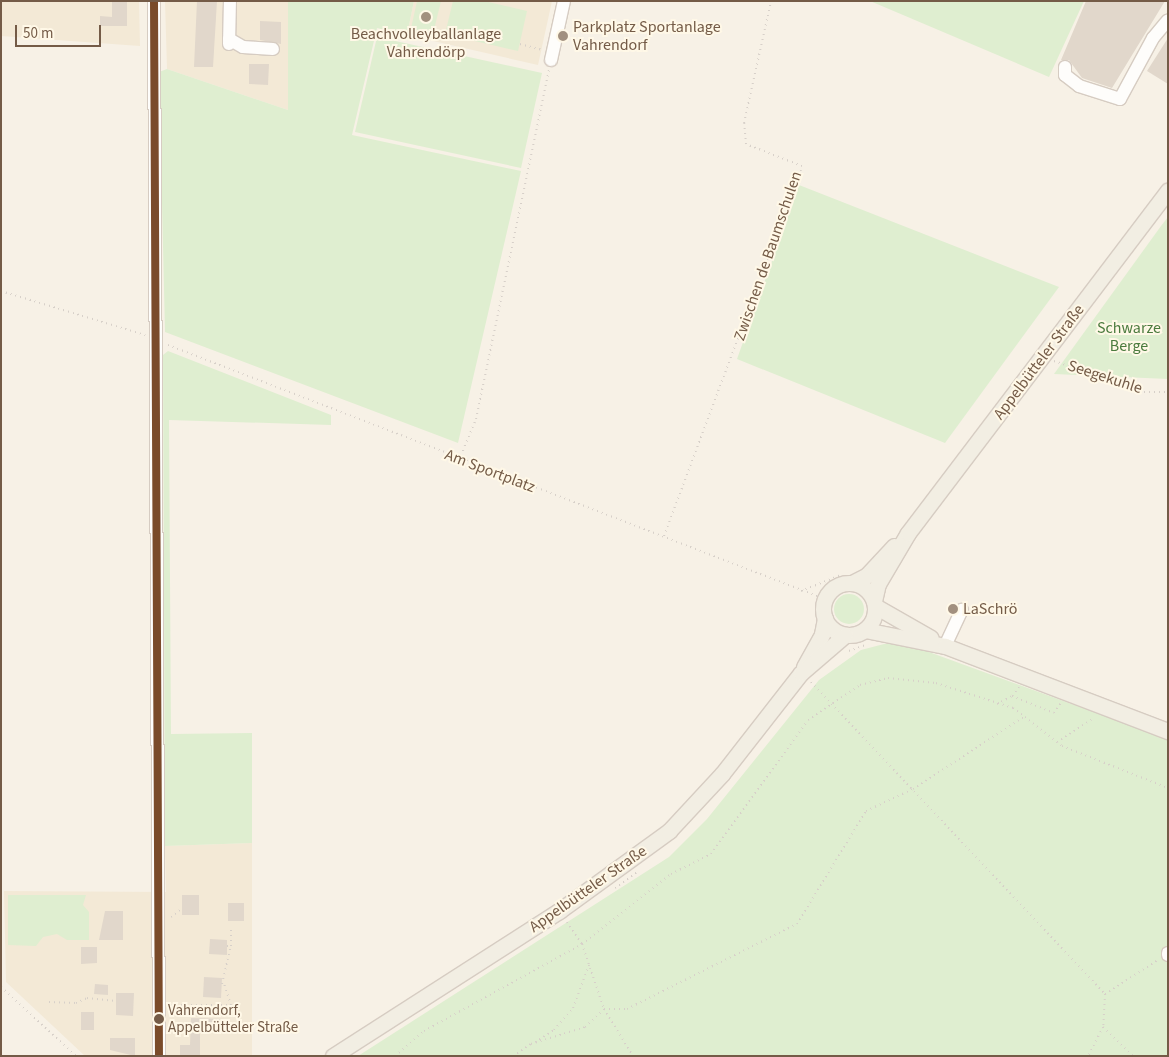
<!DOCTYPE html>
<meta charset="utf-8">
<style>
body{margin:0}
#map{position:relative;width:1169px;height:1057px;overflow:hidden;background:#f7f1e6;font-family:"Source Sans 3",sans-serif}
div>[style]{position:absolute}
.residential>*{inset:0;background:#f3e9d6}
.green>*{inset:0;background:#dfeed0}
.round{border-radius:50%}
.building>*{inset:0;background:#e1d7cb}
.path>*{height:2px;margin-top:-1px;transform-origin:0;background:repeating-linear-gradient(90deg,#d7d0c9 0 1px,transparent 0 5px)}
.roads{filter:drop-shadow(1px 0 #d6ccc2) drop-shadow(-1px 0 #d6ccc2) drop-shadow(0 1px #d6ccc2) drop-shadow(0 -1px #d6ccc2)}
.minor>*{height:12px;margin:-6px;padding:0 6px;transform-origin:6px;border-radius:6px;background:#fefdfb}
.major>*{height:15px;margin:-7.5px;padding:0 7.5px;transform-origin:7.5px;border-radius:7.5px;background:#f2eee3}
.major>.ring{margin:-7.5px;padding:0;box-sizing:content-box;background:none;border:15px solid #f2eee3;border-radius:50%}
.bus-1>*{height:8px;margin:-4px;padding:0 4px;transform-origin:4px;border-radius:4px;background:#7a4b2a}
.dots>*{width:14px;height:14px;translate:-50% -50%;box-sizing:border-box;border:2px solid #fff8e7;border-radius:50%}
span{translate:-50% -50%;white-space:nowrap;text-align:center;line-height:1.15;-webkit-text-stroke:4px #fff8e7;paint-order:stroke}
.bus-label{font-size:15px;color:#745b47}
.left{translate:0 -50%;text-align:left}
.poi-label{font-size:16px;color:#745b47}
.street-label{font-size:16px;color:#745b47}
.park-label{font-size:16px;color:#4b7b3e}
.frame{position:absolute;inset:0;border:2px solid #745b47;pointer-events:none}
.scale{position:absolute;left:15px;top:25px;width:86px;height:22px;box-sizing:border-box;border:2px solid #745b47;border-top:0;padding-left:6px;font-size:15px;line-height:18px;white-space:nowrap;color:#745b47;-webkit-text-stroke:4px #fff8e7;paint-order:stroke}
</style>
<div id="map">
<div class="residential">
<div style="clip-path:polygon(1px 1px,139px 1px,140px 46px,1px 36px)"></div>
<div style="clip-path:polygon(165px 1px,288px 1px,288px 110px,167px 69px)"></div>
<div style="clip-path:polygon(414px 1px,552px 1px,538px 65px,407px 35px)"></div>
<div style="clip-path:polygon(252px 843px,252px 1056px,85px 1056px,6px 982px,4px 891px,166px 892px,165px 846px)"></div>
</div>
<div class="green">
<div style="clip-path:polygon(288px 1px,414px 1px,407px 35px,377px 28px,352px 135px,521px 171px,458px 443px,165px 332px,159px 72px,167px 69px,288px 110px)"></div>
<div style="clip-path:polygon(417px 1px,441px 1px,432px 38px,410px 33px)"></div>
<div style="clip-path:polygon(453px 1px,484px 1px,527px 11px,518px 51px,445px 34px)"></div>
<div style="clip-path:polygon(870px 1px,1084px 1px,1049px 77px)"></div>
<div style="clip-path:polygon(377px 37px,542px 73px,521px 168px,355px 132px)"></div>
<div style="clip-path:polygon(799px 185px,1059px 287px,945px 443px,737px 359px)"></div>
<div style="clip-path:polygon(1168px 217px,1168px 379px,1054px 374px,1161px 226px)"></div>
<div style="clip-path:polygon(168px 351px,331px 415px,331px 425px,169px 420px,171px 734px,252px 733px,252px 843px,165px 846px,163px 355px)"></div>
<div class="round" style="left:834px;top:594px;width:30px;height:30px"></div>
<div style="clip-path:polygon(884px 644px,907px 644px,1168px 739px,1168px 1056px,358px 1056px,669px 857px,707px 819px,819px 680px,861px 650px)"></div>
<div style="clip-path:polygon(8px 895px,86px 895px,83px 905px,89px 912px,89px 940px,67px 940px,57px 934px,43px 937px,36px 946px,8px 945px)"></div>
</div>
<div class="building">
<div style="clip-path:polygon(112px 1px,127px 1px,127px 26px,100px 26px,100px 16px,112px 17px)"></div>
<div style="clip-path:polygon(197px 1px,217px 1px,213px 67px,194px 67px)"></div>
<div style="clip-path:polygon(1086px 1px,1165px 1px,1112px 88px,1082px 78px,1069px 60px,1061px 60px)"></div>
<div style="clip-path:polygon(260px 21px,281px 22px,281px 44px,260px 40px)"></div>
<div style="clip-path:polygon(1168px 38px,1168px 84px,1147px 71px)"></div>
<div style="clip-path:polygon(249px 64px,269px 64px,268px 85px,249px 84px)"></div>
<div style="clip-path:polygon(182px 895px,199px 895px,199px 915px,182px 915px)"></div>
<div style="clip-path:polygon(228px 903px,244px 903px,244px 921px,228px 921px)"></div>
<div style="clip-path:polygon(105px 911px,123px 911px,123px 940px,99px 940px)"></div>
<div style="clip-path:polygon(210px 939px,227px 940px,227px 955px,209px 954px)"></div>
<div style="clip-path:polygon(81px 947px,97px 947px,97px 963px,81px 964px)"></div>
<div style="clip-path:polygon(204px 977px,222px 978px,221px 998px,203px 997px)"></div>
<div style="clip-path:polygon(95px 984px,108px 985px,108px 995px,94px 994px)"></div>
<div style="clip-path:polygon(116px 993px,134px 993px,133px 1016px,116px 1015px)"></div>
<div style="clip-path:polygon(81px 1012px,94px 1012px,94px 1030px,81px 1030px)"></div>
<div style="clip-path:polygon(191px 1018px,229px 1019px,228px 1031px,200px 1030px,200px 1056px,180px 1056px,180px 1045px,190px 1045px)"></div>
<div style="clip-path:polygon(110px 1038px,135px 1038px,135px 1056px,110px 1050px)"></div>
</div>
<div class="path">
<div style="left:520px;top:44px;width:23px;rotate:15deg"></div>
<div style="left:1px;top:291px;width:151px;rotate:17deg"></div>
<div style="left:168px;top:345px;width:704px;rotate:21.14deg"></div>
<div style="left:1054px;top:361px;width:95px;rotate:19deg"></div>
<div style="left:1144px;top:392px;width:24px"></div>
<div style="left:459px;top:460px;width:44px;rotate:-67.5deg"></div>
<div style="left:476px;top:419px;width:357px;rotate:-78.2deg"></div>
<div style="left:664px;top:536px;width:395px;rotate:-69.5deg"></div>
<div style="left:802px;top:166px;width:60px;rotate:-158.6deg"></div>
<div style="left:746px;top:144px;width:21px;rotate:-95deg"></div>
<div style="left:744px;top:123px;width:125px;rotate:-77.5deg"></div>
<div style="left:801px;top:591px;width:43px;rotate:-21.8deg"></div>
<div style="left:849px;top:651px;width:20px;rotate:-20deg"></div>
<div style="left:811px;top:682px;width:429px;rotate:46.7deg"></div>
<div style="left:1105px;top:994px;width:33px;rotate:93deg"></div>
<div style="left:1103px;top:1027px;width:33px;rotate:117deg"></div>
<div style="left:1019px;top:687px;width:11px;rotate:128deg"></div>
<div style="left:1012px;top:696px;width:45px;rotate:22deg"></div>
<div style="left:1054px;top:713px;width:12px;rotate:-55deg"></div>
<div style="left:997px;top:704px;width:17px;rotate:-28deg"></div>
<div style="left:1057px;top:742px;width:44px;rotate:-33deg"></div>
<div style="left:615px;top:888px;width:29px;rotate:-36deg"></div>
<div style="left:171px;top:917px;width:14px;rotate:-39deg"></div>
<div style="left:567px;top:922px;width:27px;rotate:56deg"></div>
<div style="left:582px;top:944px;width:69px;rotate:71.3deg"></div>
<div style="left:604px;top:1009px;width:55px;rotate:58.3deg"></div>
<div style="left:227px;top:946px;width:4px"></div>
<div style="left:231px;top:946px;width:17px;rotate:-90deg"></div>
<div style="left:222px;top:984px;width:39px;rotate:-77deg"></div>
<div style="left:1px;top:987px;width:102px;rotate:42.6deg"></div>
<div style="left:1105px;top:994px;width:63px;rotate:-32.7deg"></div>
<div style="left:49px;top:1002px;width:27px;rotate:2deg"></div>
<div style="left:76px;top:1003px;width:12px;rotate:-24deg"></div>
<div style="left:87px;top:998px;width:29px;rotate:6deg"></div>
<div style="left:171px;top:1005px;width:60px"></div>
<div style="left:231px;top:1005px;width:22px;rotate:-108deg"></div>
<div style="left:1103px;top:1027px;width:42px;rotate:44deg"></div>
<div style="left:535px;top:1042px;width:22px;rotate:-32deg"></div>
<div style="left:554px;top:1030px;width:29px;rotate:-49deg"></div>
<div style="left:573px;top:1008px;width:46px;rotate:-69.6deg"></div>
<div style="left:395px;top:1056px;width:38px;rotate:-41deg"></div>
<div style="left:424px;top:1031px;width:180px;rotate:-28.8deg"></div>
<div style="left:582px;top:944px;width:113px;rotate:-38.2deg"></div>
<div style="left:671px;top:874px;width:45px;rotate:-26.6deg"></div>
<div style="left:711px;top:854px;width:165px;rotate:-54.1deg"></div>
<div style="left:808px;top:720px;width:63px;rotate:-33.9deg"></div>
<div style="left:860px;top:685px;width:29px;rotate:-14deg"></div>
<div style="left:888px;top:678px;width:48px;rotate:5.9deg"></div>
<div style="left:936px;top:683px;width:81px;rotate:18deg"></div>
<div style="left:1013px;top:708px;width:62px;rotate:37.8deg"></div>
<div style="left:1062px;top:746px;width:114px;rotate:21.6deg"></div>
<div style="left:495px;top:1056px;width:10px"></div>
<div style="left:513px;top:1056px;width:22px;rotate:-34deg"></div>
<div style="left:531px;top:1044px;width:57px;rotate:-17.5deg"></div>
<div style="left:585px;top:1027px;width:26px;rotate:-43deg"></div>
<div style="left:604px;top:1009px;width:23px"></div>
<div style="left:627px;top:1009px;width:190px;rotate:-26.6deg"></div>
<div style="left:797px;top:924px;width:132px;rotate:-58.6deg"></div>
<div style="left:866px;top:811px;width:52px;rotate:-25.1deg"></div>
<div style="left:913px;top:789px;width:134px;rotate:-33.1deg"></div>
</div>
<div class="roads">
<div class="minor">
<div style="left:154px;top:1px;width:1055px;rotate:89.73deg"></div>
<div style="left:229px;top:39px;width:16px;rotate:30deg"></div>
<div style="left:243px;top:47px;width:30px;rotate:4deg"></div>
<div style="left:229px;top:44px;width:43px;rotate:-88.7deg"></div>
<div style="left:551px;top:60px;width:60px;rotate:-77.6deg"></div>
<div style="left:1065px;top:67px;width:8px;rotate:90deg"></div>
<div style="left:1065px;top:75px;width:18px;rotate:38deg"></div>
<div style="left:1079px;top:86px;width:43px;rotate:17.6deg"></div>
<div style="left:1120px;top:99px;width:69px;rotate:-61.6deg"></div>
<div style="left:1153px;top:38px;width:23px;rotate:-50deg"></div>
<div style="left:945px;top:646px;width:40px;rotate:-65deg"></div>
<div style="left:1168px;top:953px;width:2px;rotate:90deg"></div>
</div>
<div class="major">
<div class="ring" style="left:823px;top:583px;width:37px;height:37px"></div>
<div style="left:852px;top:583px;width:16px;rotate:-27deg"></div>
<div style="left:866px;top:576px;width:41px;rotate:-47deg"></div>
<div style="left:874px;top:601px;width:17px;rotate:-77deg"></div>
<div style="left:878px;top:584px;width:59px;rotate:-59.5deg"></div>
<div style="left:908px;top:533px;width:430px;rotate:-52.8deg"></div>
<div style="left:875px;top:606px;width:64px;rotate:29.7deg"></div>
<div style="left:865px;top:630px;width:82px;rotate:11.3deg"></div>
<div style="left:945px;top:646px;width:239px;rotate:20.9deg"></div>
<div style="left:804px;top:667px;width:38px;rotate:-61deg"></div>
<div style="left:822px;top:634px;width:16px;rotate:-79deg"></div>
<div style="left:333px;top:1056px;width:269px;rotate:-32.7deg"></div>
<div style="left:559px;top:911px;width:136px;rotate:-36deg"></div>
<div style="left:669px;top:831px;width:78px;rotate:-47.1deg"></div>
<div style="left:722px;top:774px;width:128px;rotate:-52deg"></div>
<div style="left:801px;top:673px;width:58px;rotate:-40.8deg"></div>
</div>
</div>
<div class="bus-1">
<div style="left:154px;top:1px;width:1055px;rotate:89.73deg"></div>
</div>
<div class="dots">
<div style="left:426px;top:17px;background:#a2907f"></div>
<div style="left:563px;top:36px;background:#a2907f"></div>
<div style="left:953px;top:609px;background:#a2907f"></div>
<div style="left:159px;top:1019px;background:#745b47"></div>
</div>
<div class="bus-label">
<span class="left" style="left:168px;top:1019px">Vahrendorf,<br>Appelbütteler Straße</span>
</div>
<div class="poi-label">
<span class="left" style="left:573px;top:36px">Parkplatz Sportanlage<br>Vahrendorf</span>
<span style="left:426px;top:43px">Beachvolleyballanlage<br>Vahrendörp</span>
<span class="left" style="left:963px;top:609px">LaSchrö</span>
</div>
<div class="street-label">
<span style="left:768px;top:256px;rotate:-71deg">Zwischen de Baumschulen</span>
<span style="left:1039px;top:362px;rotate:-53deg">Appelbütteler Straße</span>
<span style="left:1105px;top:377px;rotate:18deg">Seegekuhle</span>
<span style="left:490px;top:471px;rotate:21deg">Am Sportplatz</span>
<span style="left:588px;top:889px;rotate:-35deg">Appelbütteler Straße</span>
</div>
<div class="park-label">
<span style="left:1129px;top:337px">Schwarze<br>Berge</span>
</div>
<div class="frame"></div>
<div class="scale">50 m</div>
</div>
